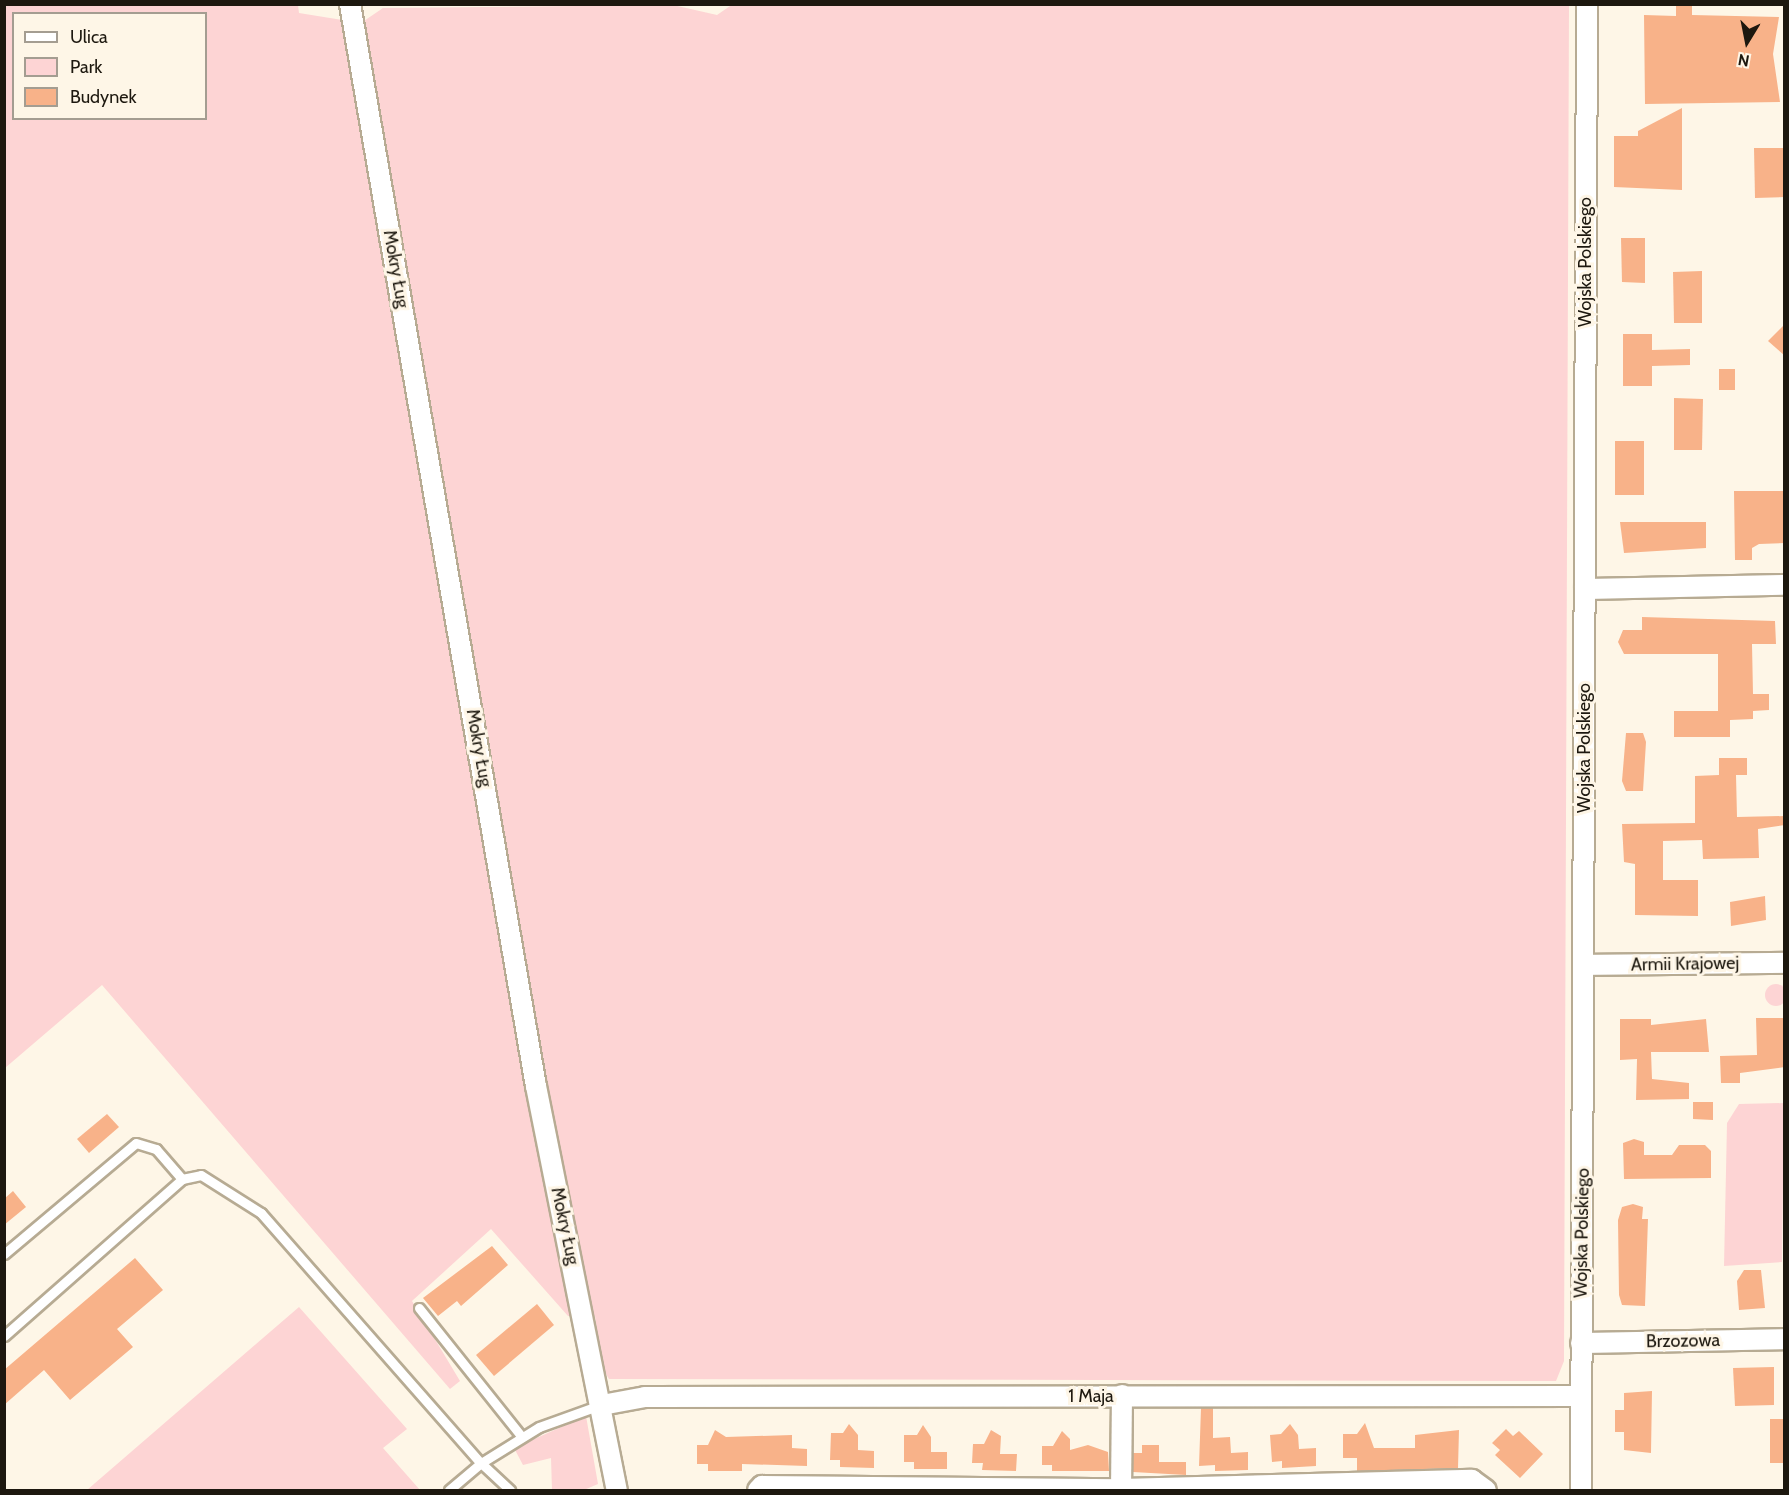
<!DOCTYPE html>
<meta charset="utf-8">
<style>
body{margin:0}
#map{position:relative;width:1789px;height:1495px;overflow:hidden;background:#fef6e7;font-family:Cabin,sans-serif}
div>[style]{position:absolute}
.green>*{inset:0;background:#fdd4d4}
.round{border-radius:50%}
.building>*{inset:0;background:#f8b289}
.roads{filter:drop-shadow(2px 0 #b7ab93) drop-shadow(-2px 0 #b7ab93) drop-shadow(0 2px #b7ab93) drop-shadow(0 -2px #b7ab93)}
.lane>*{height:9px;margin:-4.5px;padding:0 4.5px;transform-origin:4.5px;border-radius:4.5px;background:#fff}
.street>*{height:20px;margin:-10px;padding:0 10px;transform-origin:10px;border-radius:10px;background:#fff}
span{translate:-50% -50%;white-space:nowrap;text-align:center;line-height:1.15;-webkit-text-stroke:6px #fef6e7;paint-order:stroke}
.street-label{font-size:18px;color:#1d180f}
.frame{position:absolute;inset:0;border:6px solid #1d180f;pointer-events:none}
.legend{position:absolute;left:12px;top:12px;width:195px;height:108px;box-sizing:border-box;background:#fef6e7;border:2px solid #a49d91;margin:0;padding:8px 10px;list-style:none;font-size:18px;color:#1d180f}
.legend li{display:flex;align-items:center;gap:12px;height:30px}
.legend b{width:30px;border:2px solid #a49d91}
.north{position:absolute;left:1717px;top:12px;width:60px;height:60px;-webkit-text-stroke:4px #fef6e7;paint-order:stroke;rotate:190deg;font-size:16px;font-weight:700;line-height:24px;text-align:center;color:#1d180f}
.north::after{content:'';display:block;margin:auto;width:21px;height:27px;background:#1d180f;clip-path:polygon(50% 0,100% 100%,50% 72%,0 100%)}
</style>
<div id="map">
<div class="green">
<div style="clip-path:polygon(evenodd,733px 4px,1569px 5px,1564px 1361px,1556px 1381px,609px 1379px,602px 1367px,595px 1316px,568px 1316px,491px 1229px,412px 1301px,460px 1381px,450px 1389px,102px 985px,5px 1068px,5px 5px,298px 5px,299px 13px,361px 23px,383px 8px,673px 5px,717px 15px,733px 4px,14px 14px,206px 14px,206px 118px,14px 118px,14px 14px)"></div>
<div class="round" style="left:1765px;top:984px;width:22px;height:22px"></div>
<div style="clip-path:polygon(1784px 1103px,1782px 1262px,1724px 1266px,1727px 1123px,1739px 1104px)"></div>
<div style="clip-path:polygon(299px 1307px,407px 1429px,383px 1448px,420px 1490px,87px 1490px)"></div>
<div style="clip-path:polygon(586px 1416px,598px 1484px,584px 1490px,552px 1490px,551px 1458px,523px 1465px,514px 1448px)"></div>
</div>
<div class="building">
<div style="clip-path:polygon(1676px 5px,1692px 5px,1692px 15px,1779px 17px,1773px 54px,1780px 102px,1645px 104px,1644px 15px,1676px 16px)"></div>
<div style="clip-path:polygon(1682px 108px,1682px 190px,1614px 187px,1614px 136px,1638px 136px,1638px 131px)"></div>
<div style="clip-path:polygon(1754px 148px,1785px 148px,1785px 197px,1755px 198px)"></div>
<div style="clip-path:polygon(1621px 238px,1645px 238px,1645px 283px,1622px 282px)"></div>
<div style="clip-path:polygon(1702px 271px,1702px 323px,1674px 323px,1673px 272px)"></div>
<div style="clip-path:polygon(1785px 324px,1785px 356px,1768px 341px)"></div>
<div style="clip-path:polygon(1623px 334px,1652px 334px,1652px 350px,1690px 349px,1690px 365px,1652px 366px,1652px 386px,1623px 386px)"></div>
<div style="clip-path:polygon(1719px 369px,1735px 369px,1735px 390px,1719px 390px)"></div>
<div style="clip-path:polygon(1674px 398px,1703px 399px,1702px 450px,1674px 450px)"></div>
<div style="clip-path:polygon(1615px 441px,1644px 441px,1644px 495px,1615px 495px)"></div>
<div style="clip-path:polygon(1734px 491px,1785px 491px,1785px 543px,1759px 544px,1752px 548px,1752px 560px,1735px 560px)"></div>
<div style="clip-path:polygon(1620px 522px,1706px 522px,1706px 548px,1624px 553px)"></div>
<div style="clip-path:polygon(1642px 617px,1775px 621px,1776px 644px,1752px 644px,1753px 694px,1769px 694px,1769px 710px,1753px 711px,1753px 719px,1730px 720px,1730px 737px,1674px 737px,1674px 711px,1718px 711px,1718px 654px,1624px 654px,1618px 642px,1623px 630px,1642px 630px)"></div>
<div style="clip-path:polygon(1626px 733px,1643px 733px,1646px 742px,1643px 791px,1626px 791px,1622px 781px)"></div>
<div style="clip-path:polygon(1719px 758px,1747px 758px,1747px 775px,1736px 775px,1737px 817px,1785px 816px,1785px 825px,1758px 829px,1759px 858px,1703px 859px,1702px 840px,1663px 841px,1663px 880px,1698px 880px,1698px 916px,1635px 915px,1635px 864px,1624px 862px,1622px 824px,1695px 823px,1695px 776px,1719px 775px)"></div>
<div style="clip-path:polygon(1765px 896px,1766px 920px,1731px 926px,1730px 902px)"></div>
<div style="clip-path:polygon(1756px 1018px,1785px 1018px,1785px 1067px,1740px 1073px,1740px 1083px,1721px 1083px,1720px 1056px,1757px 1055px)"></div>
<div style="clip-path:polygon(1620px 1019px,1651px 1019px,1651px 1025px,1706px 1019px,1709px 1052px,1651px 1052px,1652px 1079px,1689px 1083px,1689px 1099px,1636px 1100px,1637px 1059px,1620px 1060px)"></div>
<div style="clip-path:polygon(1693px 1102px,1713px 1102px,1713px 1120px,1693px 1119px)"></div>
<div style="clip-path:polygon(107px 1114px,119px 1127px,89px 1153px,77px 1139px)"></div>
<div style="clip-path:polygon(1634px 1139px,1644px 1142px,1644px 1155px,1672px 1155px,1679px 1145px,1705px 1145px,1711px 1151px,1711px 1178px,1624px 1179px,1623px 1143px)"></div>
<div style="clip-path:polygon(13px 1191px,26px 1207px,4px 1225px,4px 1199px)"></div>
<div style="clip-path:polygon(1633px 1204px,1643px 1207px,1642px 1219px,1648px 1219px,1645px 1306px,1622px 1305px,1619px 1295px,1618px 1220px,1622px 1207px)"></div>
<div style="clip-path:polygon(492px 1246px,508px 1265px,461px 1306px,457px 1301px,438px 1316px,423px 1298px)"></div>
<div style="clip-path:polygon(135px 1258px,163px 1290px,117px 1329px,133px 1347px,70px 1400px,44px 1370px,4px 1405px,4px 1370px)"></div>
<div style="clip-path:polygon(1744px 1270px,1761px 1270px,1765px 1308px,1739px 1310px,1737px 1281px)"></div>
<div style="clip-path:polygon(537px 1304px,554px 1325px,494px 1376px,476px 1355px)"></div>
<div style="clip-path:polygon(1774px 1367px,1774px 1405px,1735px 1406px,1733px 1368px)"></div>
<div style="clip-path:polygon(1652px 1391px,1651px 1453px,1624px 1450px,1624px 1432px,1615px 1432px,1615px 1410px,1624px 1410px,1624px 1393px)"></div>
<div style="clip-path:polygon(1201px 1408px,1213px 1408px,1213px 1438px,1230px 1437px,1231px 1453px,1248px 1452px,1248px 1470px,1215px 1471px,1215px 1465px,1199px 1466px)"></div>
<div style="clip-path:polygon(1770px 1419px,1784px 1419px,1784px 1463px,1770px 1463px)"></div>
<div style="clip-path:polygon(1365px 1423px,1374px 1448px,1415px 1448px,1415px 1435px,1459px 1430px,1458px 1468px,1357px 1471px,1357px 1458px,1343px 1458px,1343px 1434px,1357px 1434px)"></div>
<div style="clip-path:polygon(849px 1424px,858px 1435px,858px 1450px,874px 1451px,874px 1468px,840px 1467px,840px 1460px,830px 1460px,831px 1433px,843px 1433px)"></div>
<div style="clip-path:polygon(1290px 1424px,1298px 1435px,1299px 1449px,1316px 1448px,1316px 1466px,1282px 1468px,1282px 1461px,1272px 1462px,1270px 1435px,1281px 1434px)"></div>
<div style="clip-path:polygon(923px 1425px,931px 1437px,931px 1452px,947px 1452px,947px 1469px,914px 1469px,914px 1462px,904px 1462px,904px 1435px,917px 1435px)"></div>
<div style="clip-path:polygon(1506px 1429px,1513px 1436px,1519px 1431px,1543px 1454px,1520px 1478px,1495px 1455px,1500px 1450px,1492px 1443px)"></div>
<div style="clip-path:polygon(715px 1430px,726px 1437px,792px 1435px,792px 1448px,807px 1449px,807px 1466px,742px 1464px,742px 1471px,708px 1471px,708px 1464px,697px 1464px,697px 1445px,708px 1445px)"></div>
<div style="clip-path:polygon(991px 1430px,1001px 1436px,1000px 1454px,1017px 1454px,1016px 1471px,982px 1470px,983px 1463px,972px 1463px,973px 1444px,984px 1444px)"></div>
<div style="clip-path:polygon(1062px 1431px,1070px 1439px,1070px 1450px,1088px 1445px,1108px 1452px,1109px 1471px,1052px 1471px,1052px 1465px,1042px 1465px,1042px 1446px,1053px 1446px)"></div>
<div style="clip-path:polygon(1142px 1445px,1159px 1445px,1159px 1462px,1186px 1462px,1186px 1475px,1133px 1472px,1133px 1453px,1142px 1453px)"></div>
</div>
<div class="roads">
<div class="lane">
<div style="left:4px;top:1254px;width:172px;rotate:-40.1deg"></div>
<div style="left:136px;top:1143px;width:21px;rotate:17deg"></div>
<div style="left:156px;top:1149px;width:40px;rotate:49deg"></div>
<div style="left:419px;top:1308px;width:165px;rotate:51.4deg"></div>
<div style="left:4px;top:1336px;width:237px;rotate:-41.4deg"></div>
<div style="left:182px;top:1179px;width:19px;rotate:-12deg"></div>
<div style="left:201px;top:1175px;width:71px;rotate:32.3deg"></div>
<div style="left:261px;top:1213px;width:333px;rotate:48.7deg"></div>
<div style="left:481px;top:1463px;width:68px;rotate:-31.8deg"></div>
<div style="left:539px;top:1427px;width:65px;rotate:-19.8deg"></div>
<div style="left:449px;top:1490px;width:42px;rotate:-40.2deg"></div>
<div style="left:481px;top:1463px;width:40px;rotate:43deg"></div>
</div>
<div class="street">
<div style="left:350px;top:4px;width:1098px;rotate:80.25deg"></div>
<div style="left:536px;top:1086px;width:412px;rotate:78.7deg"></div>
<div style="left:1585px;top:589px;width:199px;rotate:-1.2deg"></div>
<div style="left:1585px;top:965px;width:199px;rotate:-0.6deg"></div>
<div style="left:1581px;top:1343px;width:203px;rotate:-1.1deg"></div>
<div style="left:602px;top:1405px;width:44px;rotate:-10.5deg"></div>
<div style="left:645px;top:1397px;width:936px;rotate:-0.06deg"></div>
<div style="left:758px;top:1490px;width:6px;rotate:-45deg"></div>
<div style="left:762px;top:1486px;width:359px;rotate:0.5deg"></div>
<div style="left:1121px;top:1489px;width:351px;rotate:-1.5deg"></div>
<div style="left:1472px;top:1480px;width:17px;rotate:36deg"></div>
<div style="left:1121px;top:1490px;width:95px;rotate:-89.4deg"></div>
<div style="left:1581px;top:1490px;width:1486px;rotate:-89.77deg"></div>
</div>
</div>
<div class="street-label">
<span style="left:1585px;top:262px;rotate:-90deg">Wojska Polskiego</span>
<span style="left:396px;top:269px;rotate:80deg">Mokry Ług</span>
<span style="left:479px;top:748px;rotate:80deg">Mokry Ług</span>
<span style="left:1584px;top:748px;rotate:-90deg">Wojska Polskiego</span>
<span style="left:1685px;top:964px;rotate:-1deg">Armii Krajowej</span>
<span style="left:565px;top:1226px;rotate:78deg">Mokry Ług</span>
<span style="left:1582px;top:1233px;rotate:-89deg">Wojska Polskiego</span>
<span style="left:1683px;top:1341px;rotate:-1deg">Brzozowa</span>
<span style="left:1091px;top:1396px">1 Maja</span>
</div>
<div class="frame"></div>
<ul class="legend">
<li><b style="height:8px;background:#fff"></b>Ulica</li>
<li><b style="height:16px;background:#fdd4d4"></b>Park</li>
<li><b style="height:16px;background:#f8b289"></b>Budynek</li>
</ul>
<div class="north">N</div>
</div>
